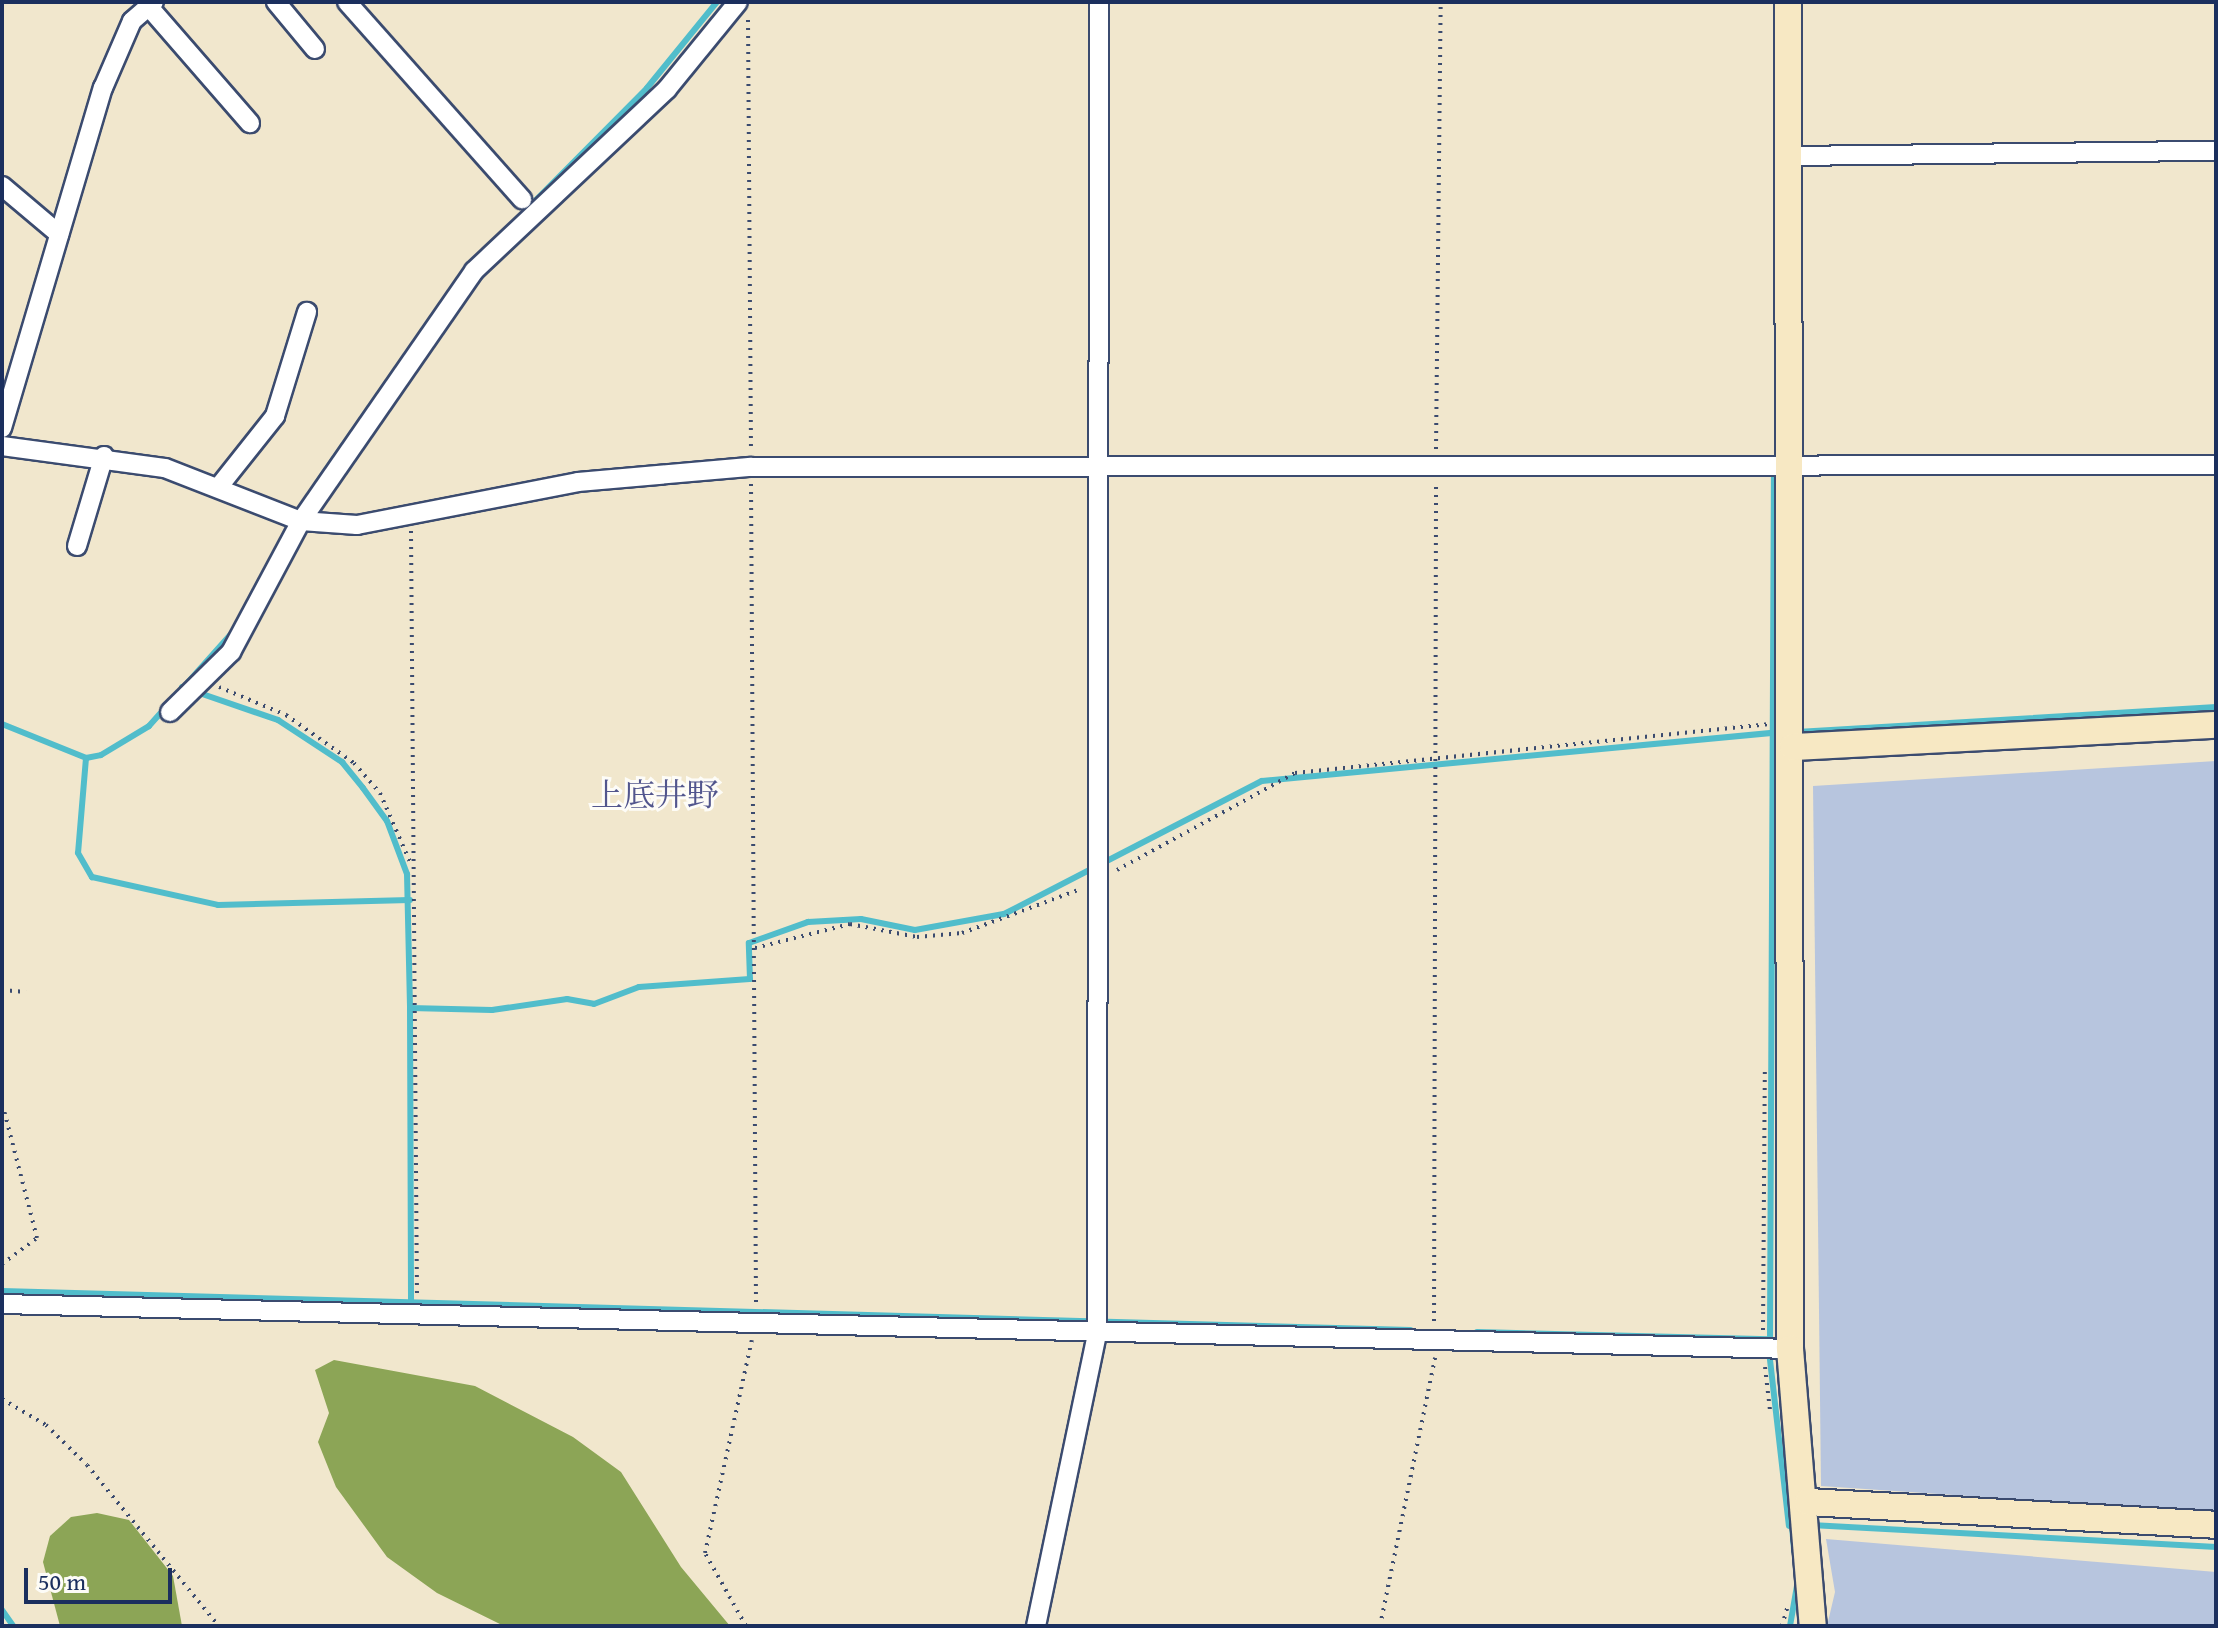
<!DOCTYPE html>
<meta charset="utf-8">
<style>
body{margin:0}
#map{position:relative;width:2218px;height:1628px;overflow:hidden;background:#f1e7cd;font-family:"Gentium Book Plus","Noto Serif JP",serif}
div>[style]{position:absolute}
.industrial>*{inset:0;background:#b7c5de}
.forest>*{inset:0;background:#8ca556}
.stream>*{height:6px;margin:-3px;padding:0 3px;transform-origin:3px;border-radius:3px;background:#51bdcb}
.path>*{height:4px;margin-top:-2px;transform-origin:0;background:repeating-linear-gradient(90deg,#3b4b6f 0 2px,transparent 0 8px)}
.roads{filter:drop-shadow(2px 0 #3b4b6f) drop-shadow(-2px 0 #3b4b6f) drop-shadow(0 2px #3b4b6f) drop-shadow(0 -2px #3b4b6f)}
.street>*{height:18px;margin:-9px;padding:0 9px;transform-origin:9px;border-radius:9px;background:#fff}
.secondary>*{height:26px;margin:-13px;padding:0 13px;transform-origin:13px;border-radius:13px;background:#f7e8c3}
span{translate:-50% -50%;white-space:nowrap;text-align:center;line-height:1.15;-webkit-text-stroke:6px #fdfcf7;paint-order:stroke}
.quarter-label{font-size:32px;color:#52568d}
.frame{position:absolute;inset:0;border:4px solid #1b2f5e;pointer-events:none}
.scale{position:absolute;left:24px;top:1568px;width:148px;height:36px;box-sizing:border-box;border:4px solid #1b2f5e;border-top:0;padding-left:10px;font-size:24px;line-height:28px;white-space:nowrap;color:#1b2f5e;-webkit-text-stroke:6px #fdfcf7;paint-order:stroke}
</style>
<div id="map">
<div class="industrial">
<div style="clip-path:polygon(2216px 761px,2216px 1513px,1821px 1486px,1813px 786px)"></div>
<div style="clip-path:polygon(1826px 1539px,2216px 1572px,2216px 1626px,1827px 1626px,1835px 1592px)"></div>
</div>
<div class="forest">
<div style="clip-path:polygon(334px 1360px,475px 1386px,573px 1437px,621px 1472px,681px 1567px,730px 1626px,504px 1626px,437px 1593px,387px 1557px,336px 1487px,318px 1442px,329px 1413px,315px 1370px)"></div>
<div style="clip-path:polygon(97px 1513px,129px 1520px,173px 1576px,182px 1626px,60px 1626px,43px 1562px,50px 1536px,71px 1517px)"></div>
</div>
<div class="stream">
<div style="left:528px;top:208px;width:169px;rotate:-45.2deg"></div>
<div style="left:647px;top:88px;width:111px;rotate:-50.9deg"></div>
<div style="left:317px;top:483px;width:252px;rotate:-55.2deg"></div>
<div style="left:182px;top:687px;width:102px;rotate:19deg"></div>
<div style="left:278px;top:720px;width:77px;rotate:33.3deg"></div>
<div style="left:342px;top:762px;width:33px;rotate:51deg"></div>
<div style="left:363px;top:788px;width:41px;rotate:54deg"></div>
<div style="left:387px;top:821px;width:57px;rotate:69.3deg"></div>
<div style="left:407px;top:874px;width:134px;rotate:88.7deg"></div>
<div style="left:410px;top:1008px;width:82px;rotate:1.4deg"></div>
<div style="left:492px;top:1010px;width:76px;rotate:-8.3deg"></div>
<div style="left:567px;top:999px;width:27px;rotate:10deg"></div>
<div style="left:594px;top:1004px;width:48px;rotate:-20.7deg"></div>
<div style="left:639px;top:987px;width:111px;rotate:-4.1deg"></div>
<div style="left:750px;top:979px;width:36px;rotate:-92deg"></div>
<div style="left:749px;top:943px;width:63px;rotate:-19.6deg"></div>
<div style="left:808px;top:922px;width:53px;rotate:-3.2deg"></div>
<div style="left:861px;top:919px;width:55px;rotate:11.5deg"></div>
<div style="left:915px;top:930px;width:90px;rotate:-10.2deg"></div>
<div style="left:1004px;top:914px;width:290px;rotate:-27.3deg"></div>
<div style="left:1262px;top:781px;width:521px;rotate:-5.39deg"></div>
<div style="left:2px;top:724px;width:91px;rotate:22deg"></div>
<div style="left:86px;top:758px;width:15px;rotate:-11deg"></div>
<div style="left:101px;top:755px;width:56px;rotate:-31.1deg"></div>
<div style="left:149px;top:726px;width:122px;rotate:-48.3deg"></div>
<div style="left:1797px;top:732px;width:420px;rotate:-3.4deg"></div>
<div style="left:86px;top:758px;width:95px;rotate:94.8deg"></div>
<div style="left:78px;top:853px;width:28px;rotate:60deg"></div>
<div style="left:92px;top:877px;width:129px;rotate:12.5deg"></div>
<div style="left:218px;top:905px;width:192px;rotate:-1.5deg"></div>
<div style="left:410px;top:1008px;width:294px;rotate:89.8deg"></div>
<div style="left:2px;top:1291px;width:1409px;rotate:1.59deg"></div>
<div style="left:1477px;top:1332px;width:293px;rotate:1.4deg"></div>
<div style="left:1770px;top:1339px;width:867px;rotate:-89.74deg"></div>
<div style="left:1769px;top:1351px;width:176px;rotate:83.5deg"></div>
<div style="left:1811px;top:1525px;width:406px;rotate:3.1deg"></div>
<div style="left:1792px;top:1526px;width:25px;rotate:85deg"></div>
<div style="left:2px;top:1610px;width:19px;rotate:55deg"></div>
<div style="left:1790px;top:1626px;width:41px;rotate:-80.1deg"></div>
</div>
<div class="path">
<div style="left:748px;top:20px;width:432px;rotate:89.6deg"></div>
<div style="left:1436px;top:449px;width:447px;rotate:-89.4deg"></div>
<div style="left:751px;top:484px;width:824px;rotate:89.65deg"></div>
<div style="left:411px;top:531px;width:766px;rotate:89.55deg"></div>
<div style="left:219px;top:687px;width:73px;rotate:22.7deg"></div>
<div style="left:286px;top:715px;width:83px;rotate:35.2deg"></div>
<div style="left:354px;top:763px;width:40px;rotate:49deg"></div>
<div style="left:380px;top:793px;width:75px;rotate:66.5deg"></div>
<div style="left:1117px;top:870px;width:203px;rotate:-28.6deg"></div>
<div style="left:1295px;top:773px;width:475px;rotate:-5.9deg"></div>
<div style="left:755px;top:948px;width:98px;rotate:-14.2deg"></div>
<div style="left:850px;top:924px;width:68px;rotate:11deg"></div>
<div style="left:917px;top:937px;width:45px;rotate:-5.1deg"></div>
<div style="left:962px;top:933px;width:127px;rotate:-20.3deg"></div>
<div style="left:2px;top:990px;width:24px;rotate:5deg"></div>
<div style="left:2px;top:1264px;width:44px;rotate:-36.6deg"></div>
<div style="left:37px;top:1238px;width:132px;rotate:-104.5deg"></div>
<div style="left:1434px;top:1321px;width:839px;rotate:-89.86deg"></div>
<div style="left:1763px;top:1330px;width:259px;rotate:-89.6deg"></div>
<div style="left:1765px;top:1367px;width:43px;rotate:83.4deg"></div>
<div style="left:2px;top:1399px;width:51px;rotate:30.6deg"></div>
<div style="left:46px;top:1425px;width:57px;rotate:44.3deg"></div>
<div style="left:87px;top:1465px;width:208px;rotate:50.7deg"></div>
<div style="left:746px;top:1626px;width:84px;rotate:-119.3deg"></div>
<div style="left:705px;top:1553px;width:218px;rotate:-77.6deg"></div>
<div style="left:1380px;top:1626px;width:274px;rotate:-78.4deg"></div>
<div style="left:1782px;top:1626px;width:22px;rotate:-74deg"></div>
</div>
<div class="roads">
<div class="street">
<div style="left:276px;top:2px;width:61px;rotate:50.3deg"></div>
<div style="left:347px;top:2px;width:264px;rotate:48.4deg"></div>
<div style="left:149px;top:7px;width:154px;rotate:49deg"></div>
<div style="left:1790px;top:156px;width:426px;rotate:-0.7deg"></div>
<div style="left:2px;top:186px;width:75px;rotate:40.1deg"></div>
<div style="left:2px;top:428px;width:355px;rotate:-73.5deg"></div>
<div style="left:103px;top:88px;width:73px;rotate:-66.6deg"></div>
<div style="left:132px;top:21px;width:29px;rotate:-41deg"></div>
<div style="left:2px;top:446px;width:164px;rotate:7.7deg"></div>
<div style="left:165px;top:468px;width:146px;rotate:21.3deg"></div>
<div style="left:301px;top:521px;width:56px;rotate:4.1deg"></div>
<div style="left:357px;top:525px;width:225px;rotate:-11deg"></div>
<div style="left:578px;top:482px;width:174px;rotate:-5deg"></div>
<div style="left:751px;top:467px;width:1465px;rotate:-0.08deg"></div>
<div style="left:221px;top:484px;width:87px;rotate:-51.5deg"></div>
<div style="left:275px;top:416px;width:109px;rotate:-72.9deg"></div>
<div style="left:77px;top:546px;width:94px;rotate:-73.3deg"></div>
<div style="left:170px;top:712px;width:86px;rotate:-44.5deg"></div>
<div style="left:231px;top:652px;width:149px;rotate:-61.9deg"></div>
<div style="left:301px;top:521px;width:304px;rotate:-55.3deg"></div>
<div style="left:474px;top:271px;width:265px;rotate:-43.3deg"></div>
<div style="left:667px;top:89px;width:112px;rotate:-50.8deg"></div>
<div style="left:2px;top:1304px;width:1789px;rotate:1.44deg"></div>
<div style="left:1036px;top:1626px;width:299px;rotate:-78.2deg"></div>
<div style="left:1097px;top:1333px;width:1331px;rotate:-89.91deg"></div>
</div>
<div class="secondary">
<div style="left:1788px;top:2px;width:1347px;rotate:89.91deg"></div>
<div style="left:1790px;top:1349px;width:278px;rotate:85.3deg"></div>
<div style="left:1793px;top:747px;width:424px;rotate:-3deg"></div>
<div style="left:1808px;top:1502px;width:409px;rotate:3.2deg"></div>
</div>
</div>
<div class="quarter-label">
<span style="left:655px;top:795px">上底井野</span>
</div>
<div class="frame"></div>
<div class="scale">50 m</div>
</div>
